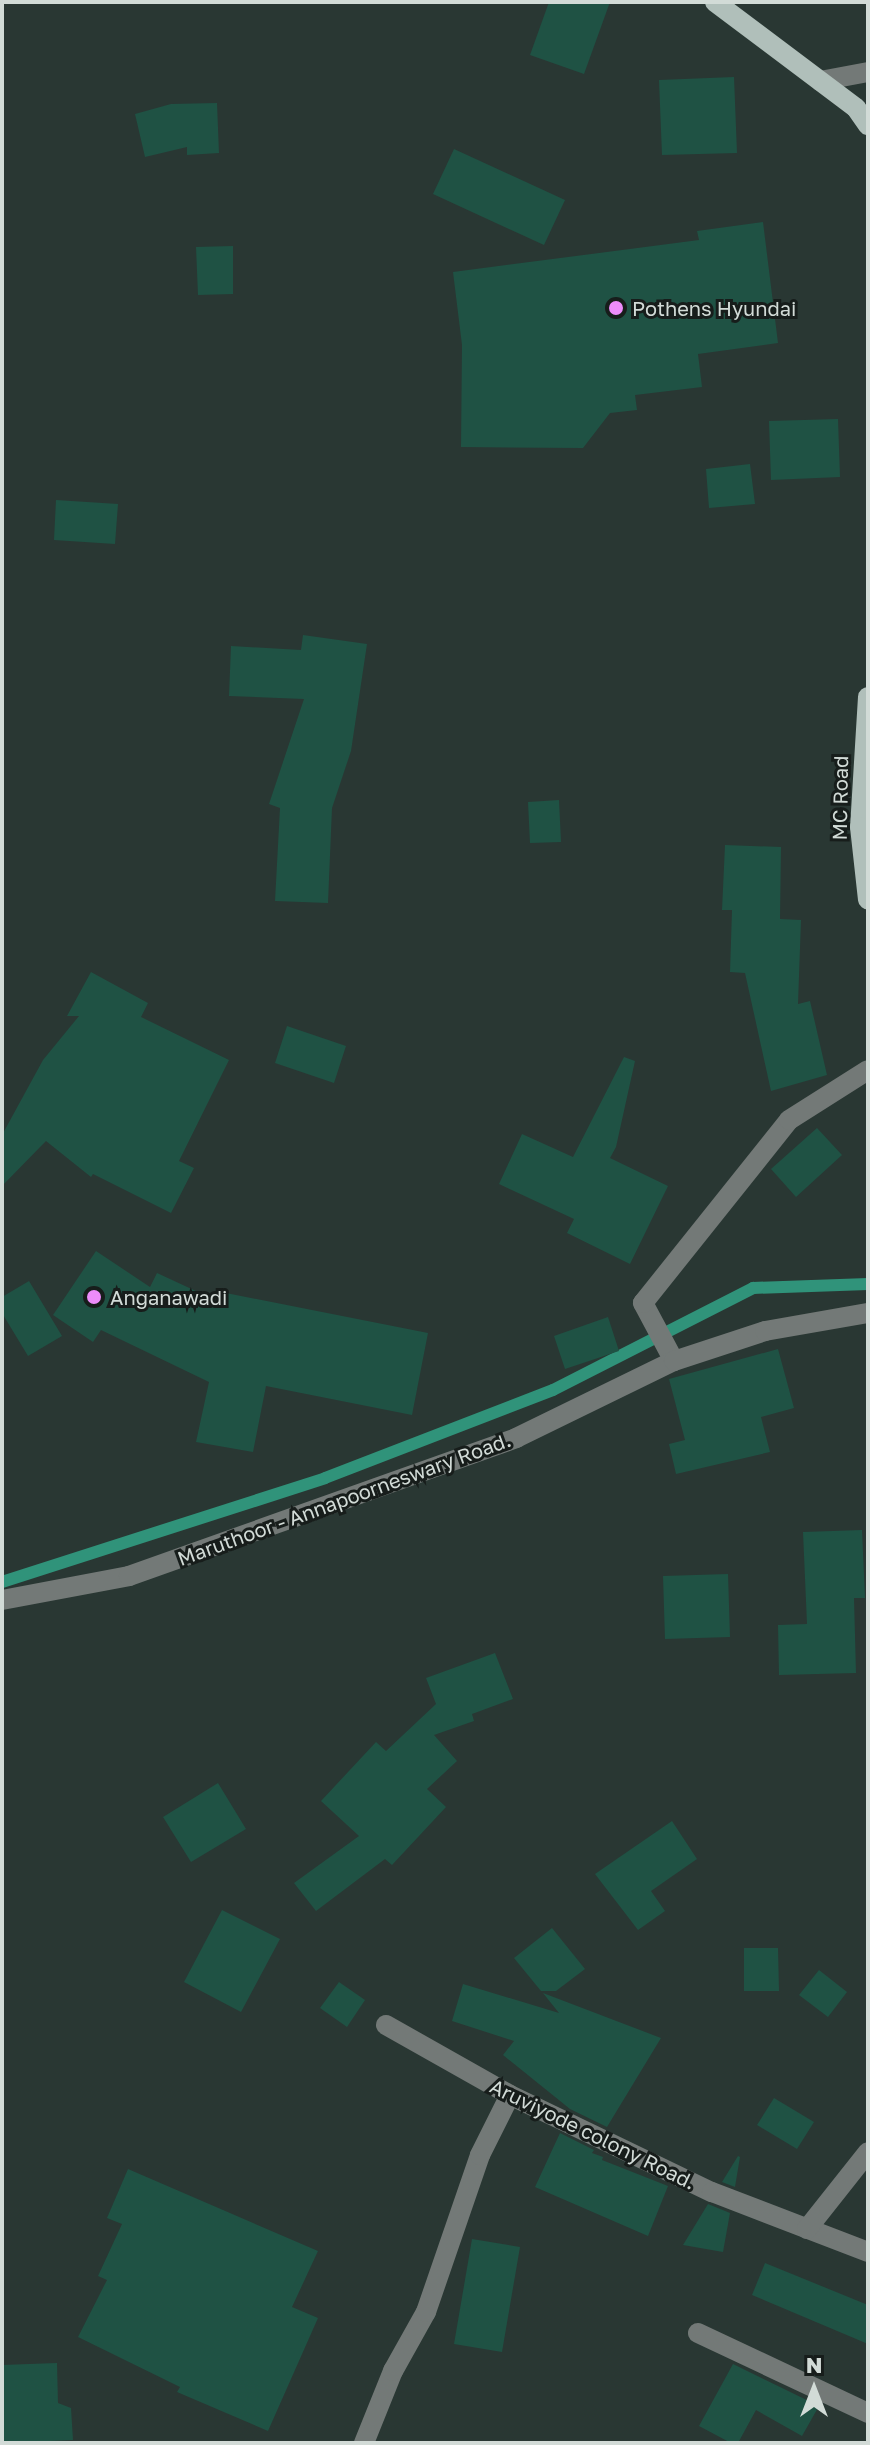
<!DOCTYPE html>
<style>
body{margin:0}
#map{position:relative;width:870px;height:2445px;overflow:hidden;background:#293733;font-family:"Golos Text",sans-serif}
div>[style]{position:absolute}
.stream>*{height:12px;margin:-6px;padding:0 6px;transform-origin:6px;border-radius:6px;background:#30937a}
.building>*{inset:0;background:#1f5244}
.minor>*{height:20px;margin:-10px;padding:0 10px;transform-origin:10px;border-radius:10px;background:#737977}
.major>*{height:20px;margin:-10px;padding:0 10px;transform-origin:10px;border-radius:10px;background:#b0bfba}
.dots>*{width:22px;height:22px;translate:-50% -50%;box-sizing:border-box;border:4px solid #171d1b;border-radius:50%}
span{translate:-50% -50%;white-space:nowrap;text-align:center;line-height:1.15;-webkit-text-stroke:6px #171d1b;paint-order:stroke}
.poi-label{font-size:20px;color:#d2dbd7}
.left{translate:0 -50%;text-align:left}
.street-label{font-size:20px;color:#d2dbd7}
.frame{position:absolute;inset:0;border:4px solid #d2dbd7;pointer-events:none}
.north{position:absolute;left:774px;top:2349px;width:80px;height:80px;-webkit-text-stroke:6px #171d1b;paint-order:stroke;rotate:0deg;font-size:22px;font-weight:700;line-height:32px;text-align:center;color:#d2dbd7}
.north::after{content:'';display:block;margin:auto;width:28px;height:36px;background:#d2dbd7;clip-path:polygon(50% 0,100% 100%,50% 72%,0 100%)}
</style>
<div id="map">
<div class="stream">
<div style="left:2px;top:1582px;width:339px;rotate:-17.8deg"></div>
<div style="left:325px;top:1478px;width:244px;rotate:-21.1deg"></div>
<div style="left:553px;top:1390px;width:225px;rotate:-27deg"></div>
<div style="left:753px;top:1288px;width:115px;rotate:-2deg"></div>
</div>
<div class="building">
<div style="clip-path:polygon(549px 2px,610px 2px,584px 74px,530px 55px)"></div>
<div style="clip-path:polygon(734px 77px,737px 153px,662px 155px,659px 80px)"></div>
<div style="clip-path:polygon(217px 103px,219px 153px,187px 155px,187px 147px,145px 157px,135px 114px,171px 104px)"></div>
<div style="clip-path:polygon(454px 149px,565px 200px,544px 245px,433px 194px)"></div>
<div style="clip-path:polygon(763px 222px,778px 343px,698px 354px,702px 387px,635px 395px,637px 410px,610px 413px,583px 448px,461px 447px,462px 345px,453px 272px,699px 240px,697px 231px)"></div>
<div style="clip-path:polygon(233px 246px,233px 294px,198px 295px,196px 247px)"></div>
<div style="clip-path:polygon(838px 419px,840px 477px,771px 480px,769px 421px)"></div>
<div style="clip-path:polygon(750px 464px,755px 504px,709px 508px,706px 469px)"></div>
<div style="clip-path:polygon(56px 500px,118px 504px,115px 544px,54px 540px)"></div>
<div style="clip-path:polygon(303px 635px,367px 644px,351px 751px,332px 808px,328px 903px,275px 901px,280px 808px,269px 804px,304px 699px,229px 696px,231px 646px,301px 650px)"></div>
<div style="clip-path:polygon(559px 800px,561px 842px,530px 843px,528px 802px)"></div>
<div style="clip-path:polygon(725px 845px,781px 847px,780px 919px,801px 920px,798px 1004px,810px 1001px,827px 1075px,771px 1091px,745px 973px,730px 972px,732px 910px,722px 910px)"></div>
<div style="clip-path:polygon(91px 972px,148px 1003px,141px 1017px,229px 1060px,179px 1161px,194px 1168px,171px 1213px,93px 1174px,91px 1177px,46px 1141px,2px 1186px,2px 1135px,43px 1060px,79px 1016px,67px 1016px)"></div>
<div style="clip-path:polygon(287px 1026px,346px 1046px,334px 1083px,275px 1063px)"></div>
<div style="clip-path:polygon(624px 1057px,635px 1061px,616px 1147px,610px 1158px,668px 1186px,630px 1264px,567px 1233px,574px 1219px,499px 1184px,522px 1134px,573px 1157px)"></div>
<div style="clip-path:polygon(817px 1128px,842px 1155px,796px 1197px,771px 1169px)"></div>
<div style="clip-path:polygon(96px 1251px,150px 1287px,157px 1273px,224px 1304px,226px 1293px,428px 1333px,412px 1415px,266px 1386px,253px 1452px,196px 1442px,209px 1382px,101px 1330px,93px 1342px,53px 1315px)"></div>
<div style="clip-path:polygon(29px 1281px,62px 1336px,28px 1356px,2px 1313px,2px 1297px)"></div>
<div style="clip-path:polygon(608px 1317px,619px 1351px,565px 1369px,554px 1336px)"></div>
<div style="clip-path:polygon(778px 1349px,794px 1408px,761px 1417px,770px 1452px,676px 1474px,669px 1444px,685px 1440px,669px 1379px)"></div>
<div style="clip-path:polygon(862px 1530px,865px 1598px,854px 1598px,856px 1673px,779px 1675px,778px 1625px,807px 1624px,803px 1532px)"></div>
<div style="clip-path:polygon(728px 1574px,730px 1637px,665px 1639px,663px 1576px)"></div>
<div style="clip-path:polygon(495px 1653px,513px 1699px,472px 1714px,474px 1721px,434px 1735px,457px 1761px,427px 1789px,446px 1807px,392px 1865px,385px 1859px,316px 1911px,294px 1883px,359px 1836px,321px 1801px,376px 1742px,386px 1751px,436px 1704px,426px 1678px)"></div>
<div style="clip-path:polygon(218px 1783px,246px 1829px,191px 1862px,163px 1817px)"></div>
<div style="clip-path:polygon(672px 1821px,697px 1859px,651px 1891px,665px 1911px,638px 1930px,595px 1874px)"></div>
<div style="clip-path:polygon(222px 1910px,280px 1939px,241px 2012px,184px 1982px)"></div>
<div style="clip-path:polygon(552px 1928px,585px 1969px,556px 1991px,541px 1991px,514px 1958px)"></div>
<div style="clip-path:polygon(744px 1948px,778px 1948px,779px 1991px,744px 1991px)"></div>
<div style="clip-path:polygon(819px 1970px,847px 1992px,828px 2017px,799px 1995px)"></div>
<div style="clip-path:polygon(339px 1982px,365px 2000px,347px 2027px,320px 2008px)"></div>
<div style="clip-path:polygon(463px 1984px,559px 2013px,543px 1993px,661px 2038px,607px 2127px,570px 2109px,503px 2055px,514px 2041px,452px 2021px)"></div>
<div style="clip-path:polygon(774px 2098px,814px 2122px,797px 2149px,757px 2125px)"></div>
<div style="clip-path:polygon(560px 2133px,594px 2150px,592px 2153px,603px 2157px,602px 2160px,668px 2186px,648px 2236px,535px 2187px)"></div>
<div style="clip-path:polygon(738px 2156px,740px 2157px,735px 2187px,722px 2182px)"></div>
<div style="clip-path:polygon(128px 2169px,318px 2251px,292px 2307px,318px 2318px,268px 2431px,177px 2392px,180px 2387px,78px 2337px,107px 2280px,98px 2276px,122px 2224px,107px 2218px)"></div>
<div style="clip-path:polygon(708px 2204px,730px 2213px,723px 2252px,683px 2245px)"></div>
<div style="clip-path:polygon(472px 2239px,520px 2247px,502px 2352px,454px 2344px)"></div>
<div style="clip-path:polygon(765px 2263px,868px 2305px,868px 2344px,752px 2295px)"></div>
<div style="clip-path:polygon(57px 2363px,58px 2403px,71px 2408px,73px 2440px,2px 2443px,2px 2365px)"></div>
<div style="clip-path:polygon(733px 2364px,819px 2406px,802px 2436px,756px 2410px,738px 2443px,731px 2443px,699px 2426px)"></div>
</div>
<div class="minor">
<div style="left:820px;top:81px;width:49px;rotate:-10.6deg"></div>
<div style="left:674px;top:1361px;width:66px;rotate:-118.1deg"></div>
<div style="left:643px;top:1303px;width:234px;rotate:-51.4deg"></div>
<div style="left:789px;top:1120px;width:93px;rotate:-32.3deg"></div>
<div style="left:2px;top:1600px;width:129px;rotate:-10.7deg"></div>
<div style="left:129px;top:1576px;width:411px;rotate:-19.6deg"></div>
<div style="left:516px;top:1438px;width:176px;rotate:-26deg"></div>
<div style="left:674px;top:1361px;width:96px;rotate:-18.2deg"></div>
<div style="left:765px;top:1331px;width:105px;rotate:-9.9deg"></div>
<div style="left:386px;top:2025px;width:142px;rotate:29.4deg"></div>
<div style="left:510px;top:2095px;width:224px;rotate:25.7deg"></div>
<div style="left:712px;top:2192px;width:167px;rotate:21deg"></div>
<div style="left:807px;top:2229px;width:98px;rotate:-51.6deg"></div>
<div style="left:698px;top:2333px;width:188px;rotate:25.2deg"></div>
<div style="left:364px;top:2443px;width:78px;rotate:-68.1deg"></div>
<div style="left:393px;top:2371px;width:68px;rotate:-60.8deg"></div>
<div style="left:426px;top:2312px;width:166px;rotate:-71deg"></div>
<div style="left:480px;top:2155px;width:67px;rotate:-63.4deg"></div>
</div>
<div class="major">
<div style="left:715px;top:2px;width:176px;rotate:36.9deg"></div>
<div style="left:856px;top:108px;width:21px;rotate:55deg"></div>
<div style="left:868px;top:697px;width:130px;rotate:93.5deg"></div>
<div style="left:860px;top:827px;width:73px;rotate:83.7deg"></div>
</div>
<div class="dots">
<div style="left:616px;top:308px;background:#ed8cfa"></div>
<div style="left:94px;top:1297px;background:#ed8cfa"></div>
</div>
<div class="poi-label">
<span class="left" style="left:632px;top:308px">Pothens Hyundai</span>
<span class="left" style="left:110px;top:1297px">Anganawadi</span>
</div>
<div class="street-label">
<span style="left:840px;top:798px;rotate:-89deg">MC Road</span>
<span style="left:344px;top:1499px;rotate:-20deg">Maruthoor - Annapoorneswary Road.</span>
<span style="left:593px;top:2134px;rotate:26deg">Aruviyode colony Road.</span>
</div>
<div class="frame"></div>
<div class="north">N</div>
</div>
